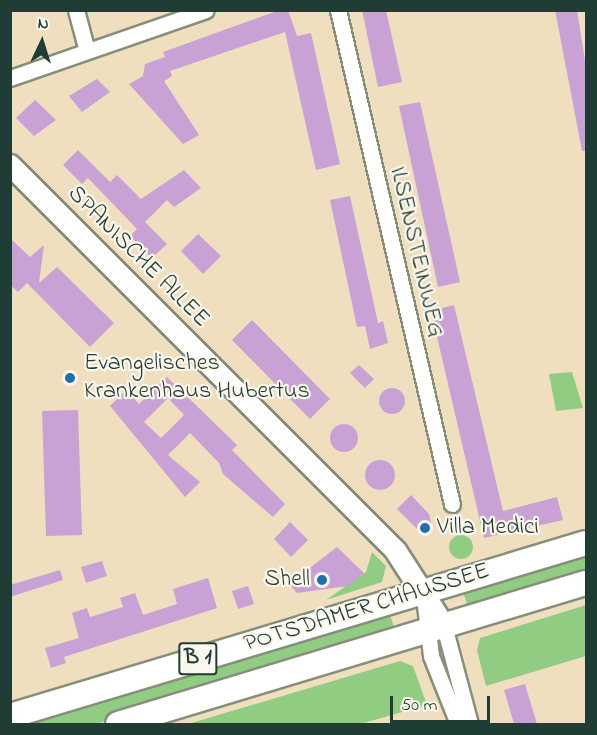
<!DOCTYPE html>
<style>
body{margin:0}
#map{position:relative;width:597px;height:735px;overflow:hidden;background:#efdfbe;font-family:"Indie Flower",sans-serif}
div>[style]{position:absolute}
.green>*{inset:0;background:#90cd83}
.round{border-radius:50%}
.building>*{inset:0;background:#c8a2d5}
.roads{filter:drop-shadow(2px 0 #878e79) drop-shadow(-2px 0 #878e79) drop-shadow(0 2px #878e79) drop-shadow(0 -2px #878e79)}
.minor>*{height:15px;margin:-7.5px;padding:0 7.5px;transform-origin:7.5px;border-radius:7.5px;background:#fff}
.secondary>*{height:21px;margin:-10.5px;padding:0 10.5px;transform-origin:10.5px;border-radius:10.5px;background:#fff}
.primary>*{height:24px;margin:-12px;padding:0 12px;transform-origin:12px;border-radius:12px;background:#fff}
.dots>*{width:16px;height:16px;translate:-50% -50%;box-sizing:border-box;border:3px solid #fbf7ec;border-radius:50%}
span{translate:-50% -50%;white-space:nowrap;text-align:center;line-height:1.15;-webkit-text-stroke:4.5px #fbf7ec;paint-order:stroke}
.shield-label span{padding:2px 4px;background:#fbf7ec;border:2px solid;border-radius:4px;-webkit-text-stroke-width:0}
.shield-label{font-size:22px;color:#1f3d34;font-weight:700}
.street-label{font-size:24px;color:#1f3d34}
.poi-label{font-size:24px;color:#1f3d34}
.left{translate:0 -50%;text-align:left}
.right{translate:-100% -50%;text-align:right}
.frame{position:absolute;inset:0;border:12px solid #1f3d34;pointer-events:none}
.north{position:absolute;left:12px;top:12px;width:60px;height:60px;-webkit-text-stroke:4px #fbf7ec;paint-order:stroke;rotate:4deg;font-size:16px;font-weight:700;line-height:24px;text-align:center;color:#1f3d34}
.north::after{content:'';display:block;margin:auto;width:21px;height:27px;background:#1f3d34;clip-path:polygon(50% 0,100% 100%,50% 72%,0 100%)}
.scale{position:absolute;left:390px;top:696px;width:100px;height:27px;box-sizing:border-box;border:3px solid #1f3d34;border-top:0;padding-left:8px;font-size:18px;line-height:21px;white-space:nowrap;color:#1f3d34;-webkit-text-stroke:4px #fbf7ec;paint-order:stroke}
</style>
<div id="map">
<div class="green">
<div style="clip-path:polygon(572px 372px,583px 408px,556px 411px,549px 374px)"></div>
<div class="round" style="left:449px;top:535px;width:24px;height:24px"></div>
<div style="clip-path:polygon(586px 549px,586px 577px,470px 612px,461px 587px)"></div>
<div style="clip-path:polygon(372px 552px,386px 566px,382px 582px,326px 600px,366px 572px)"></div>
<div style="clip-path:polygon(586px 605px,586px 656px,486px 686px,477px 650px,480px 638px)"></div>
<div style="clip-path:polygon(388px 608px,396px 634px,96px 724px,11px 724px)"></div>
<div style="clip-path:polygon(400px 661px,413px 666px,427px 705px,360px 724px,188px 724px)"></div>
</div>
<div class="building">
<div style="clip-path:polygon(280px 10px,288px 10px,297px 36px,311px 33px,340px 164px,316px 170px,285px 32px,170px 71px,172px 76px,164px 81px,199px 135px,183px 144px,129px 84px,143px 76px,145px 64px,165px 57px,163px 52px)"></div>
<div style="clip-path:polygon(362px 10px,386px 10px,402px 82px,378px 87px)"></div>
<div style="clip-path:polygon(555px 10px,577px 10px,586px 67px,586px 151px,582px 151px)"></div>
<div style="clip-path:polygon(97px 79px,110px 92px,82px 112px,69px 96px)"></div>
<div style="clip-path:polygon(35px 100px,56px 120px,34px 136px,16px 118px)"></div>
<div style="clip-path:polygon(420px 102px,460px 282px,438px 287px,399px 106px)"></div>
<div style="clip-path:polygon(78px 150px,110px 182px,117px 175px,141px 199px,184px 170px,201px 188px,174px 207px,167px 200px,145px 222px,167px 244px,152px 258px,130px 236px,137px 229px,88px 178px,82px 184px,63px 165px)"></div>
<div style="clip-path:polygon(350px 196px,378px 323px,383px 321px,388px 343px,370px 349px,365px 326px,357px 327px,330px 200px)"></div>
<div style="clip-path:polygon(198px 234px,221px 256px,203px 274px,181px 251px)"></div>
<div style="clip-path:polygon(10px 238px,30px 257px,44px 245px,39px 283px,57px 267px,114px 323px,90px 347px,27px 283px,18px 292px,10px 285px)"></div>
<div style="clip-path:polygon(454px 305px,503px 511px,557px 497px,563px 520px,484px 538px,431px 311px)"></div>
<div style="clip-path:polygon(252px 320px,330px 399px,310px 419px,232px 340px)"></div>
<div style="clip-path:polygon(359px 365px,374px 379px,365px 388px,350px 373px)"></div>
<div style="clip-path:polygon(evenodd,167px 377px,237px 445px,232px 450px,285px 504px,273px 517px,223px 474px,219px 463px,190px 433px,168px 455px,200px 482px,185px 497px,110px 406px,126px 390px,139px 404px,167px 377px,168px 398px,184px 415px,161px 438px,144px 422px,168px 398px)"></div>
<div class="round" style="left:379px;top:388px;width:26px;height:26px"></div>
<div style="clip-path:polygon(78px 410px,82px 535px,46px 536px,42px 411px)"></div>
<div class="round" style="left:330px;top:424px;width:28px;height:28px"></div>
<div class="round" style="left:365px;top:460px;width:30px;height:30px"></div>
<div style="clip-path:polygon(411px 495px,429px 514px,432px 526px,420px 532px,397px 509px)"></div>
<div style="clip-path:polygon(290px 522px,308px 540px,291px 557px,274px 539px)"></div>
<div style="clip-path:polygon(337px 547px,364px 573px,348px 586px,297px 593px,289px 584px)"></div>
<div style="clip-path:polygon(102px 561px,107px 576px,86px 583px,81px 567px)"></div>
<div style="clip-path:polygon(60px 570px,63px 580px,10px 597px,10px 585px)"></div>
<div style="clip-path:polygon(208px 578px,217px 608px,64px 657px,66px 663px,51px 668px,45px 648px,79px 638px,72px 613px,87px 608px,90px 617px,123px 607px,120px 598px,135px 593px,143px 615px,177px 604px,173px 589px)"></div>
<div style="clip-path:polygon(248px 586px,254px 604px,238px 609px,232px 591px)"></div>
<div style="clip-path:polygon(525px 684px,537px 724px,514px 724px,504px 690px)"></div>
</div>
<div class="roads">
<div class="minor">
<div style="left:76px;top:10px;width:42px;rotate:75deg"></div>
<div style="left:338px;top:10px;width:507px;rotate:77.01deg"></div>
<div style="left:10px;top:78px;width:207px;rotate:-19.1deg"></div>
<div style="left:424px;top:597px;width:59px;rotate:83.2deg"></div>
<div style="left:431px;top:656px;width:73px;rotate:68.3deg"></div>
<div style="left:444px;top:626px;width:101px;rotate:75.1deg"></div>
</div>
<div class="secondary">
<div style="left:10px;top:165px;width:544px;rotate:45deg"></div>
<div style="left:395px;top:550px;width:90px;rotate:57.2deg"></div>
</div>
<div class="primary">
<div style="left:10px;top:716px;width:601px;rotate:-16.72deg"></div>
<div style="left:118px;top:724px;width:489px;rotate:-16.8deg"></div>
</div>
</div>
<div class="dots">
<div style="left:70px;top:378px;background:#1f6fb2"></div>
<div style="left:425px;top:528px;background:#1f6fb2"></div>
<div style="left:322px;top:580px;background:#1f6fb2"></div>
</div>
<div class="shield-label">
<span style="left:198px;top:659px">B 1</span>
</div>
<div class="street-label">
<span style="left:416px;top:252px;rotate:77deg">ILSENSTEINWEG</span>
<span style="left:138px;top:257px;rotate:45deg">SPANISCHE ALLEE</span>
<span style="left:367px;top:608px;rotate:-17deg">POTSDAMER CHAUSSEE</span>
</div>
<div class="poi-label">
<span class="left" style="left:84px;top:378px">Evangelisches<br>Krankenhaus Hubertus</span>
<span class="left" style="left:437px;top:528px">Villa Medici</span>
<span class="right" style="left:310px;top:580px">Shell</span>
</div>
<div class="frame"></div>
<div class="north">N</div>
<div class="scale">50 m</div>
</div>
